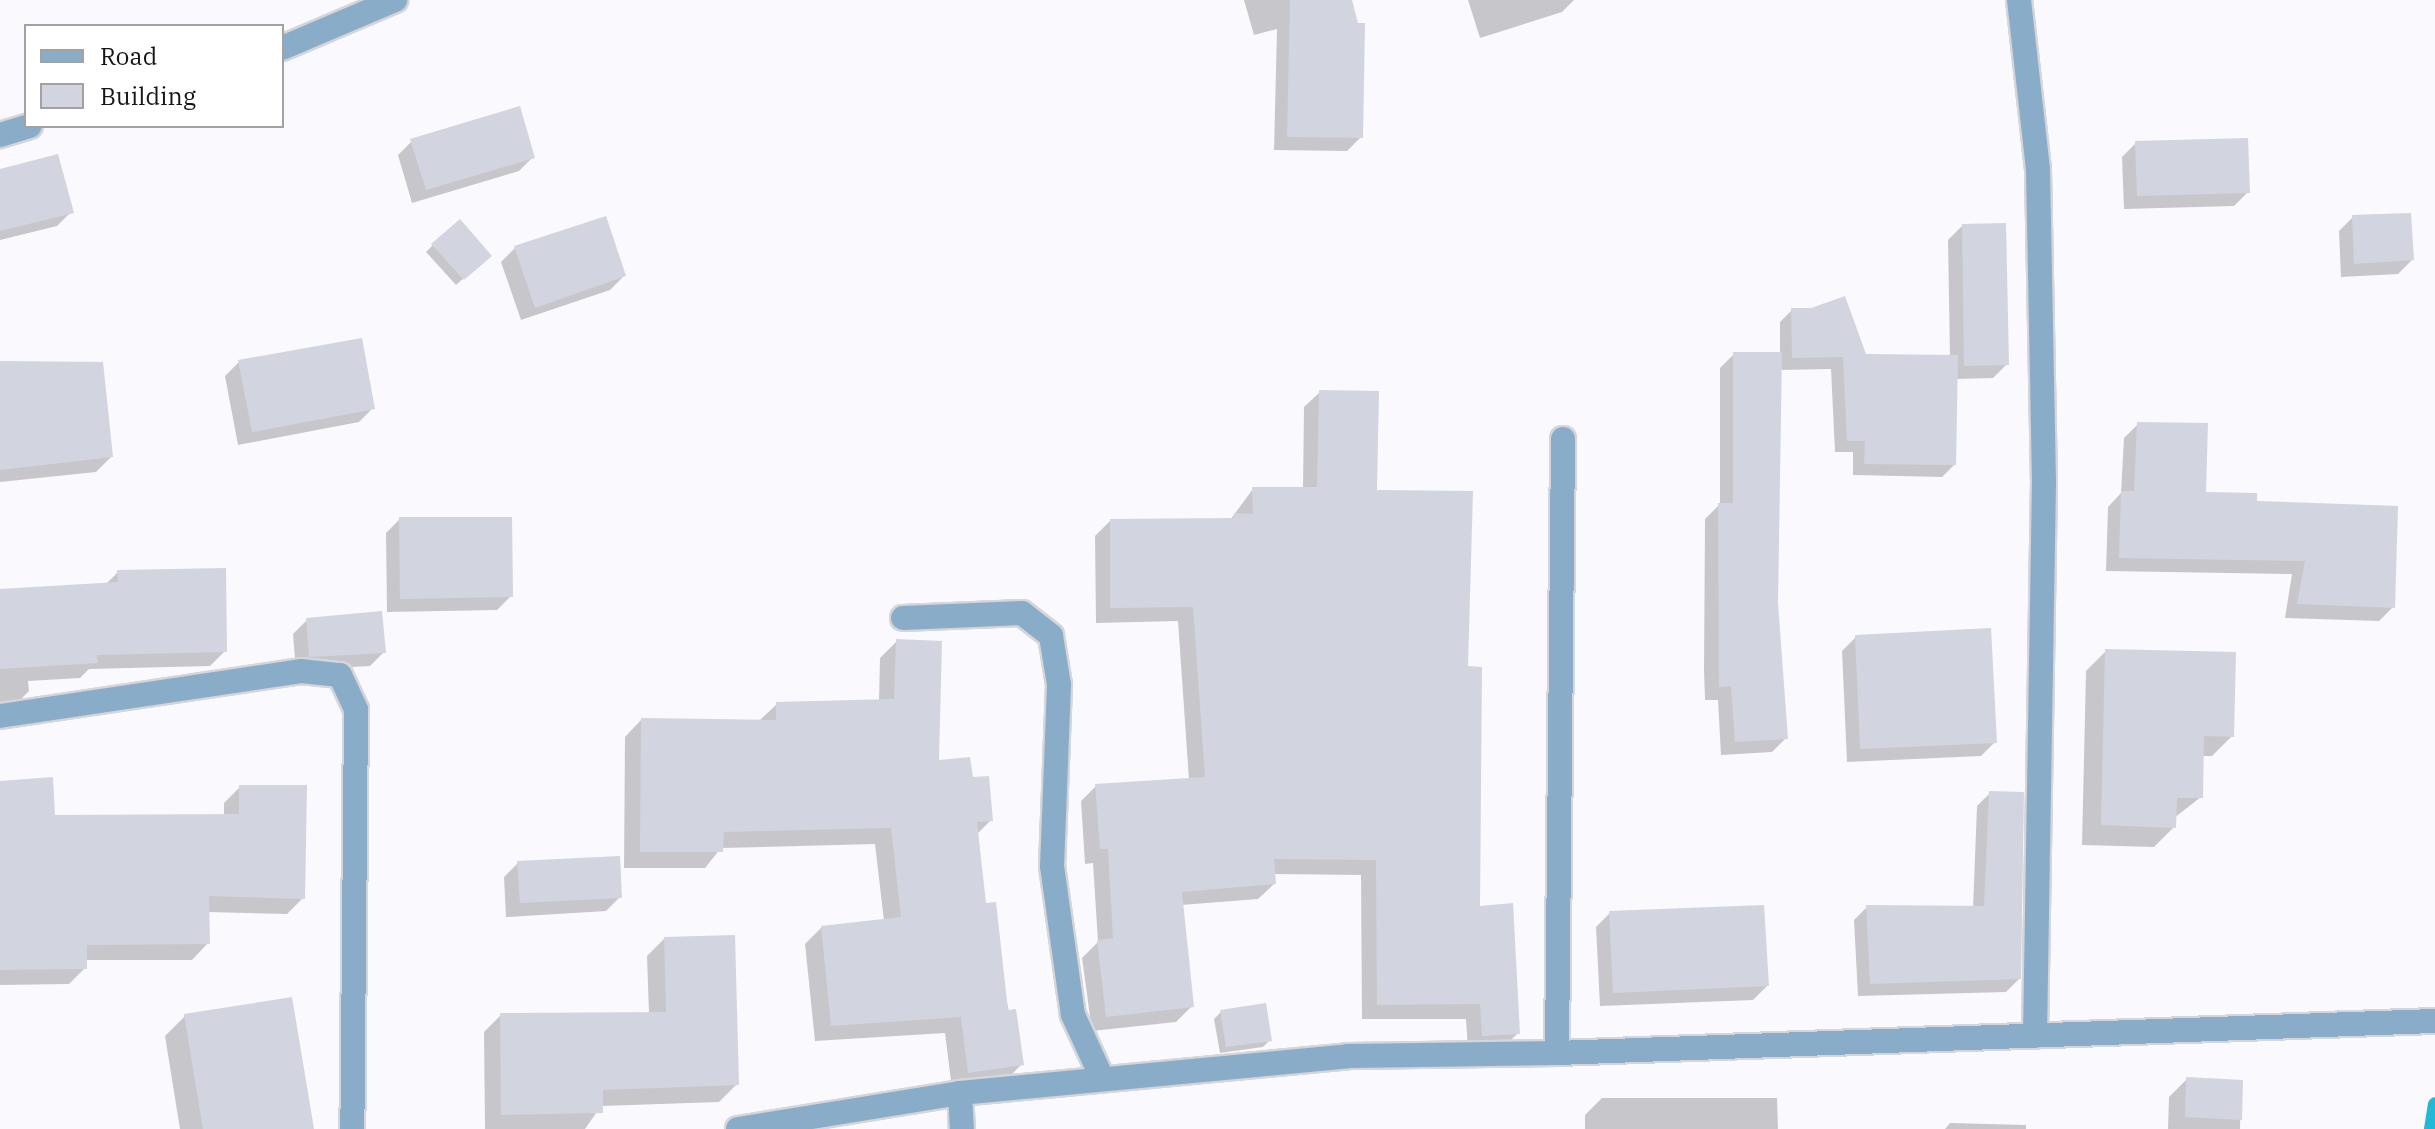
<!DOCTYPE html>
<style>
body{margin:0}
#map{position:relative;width:2435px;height:1129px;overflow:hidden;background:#f9f9fe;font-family:"IBM Plex Serif",serif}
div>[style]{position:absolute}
.shadow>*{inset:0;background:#0003}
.stream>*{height:14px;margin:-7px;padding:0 7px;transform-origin:7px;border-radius:7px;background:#22b9d7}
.building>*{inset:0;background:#d2d4df}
.roads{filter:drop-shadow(2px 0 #d5d5da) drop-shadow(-2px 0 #d5d5da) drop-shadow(0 2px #d5d5da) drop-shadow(0 -2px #d5d5da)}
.street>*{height:24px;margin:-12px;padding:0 12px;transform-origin:12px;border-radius:12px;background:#89adc8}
span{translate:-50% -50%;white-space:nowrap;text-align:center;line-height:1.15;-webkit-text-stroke:6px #fff;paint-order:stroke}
.legend{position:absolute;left:24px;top:24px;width:260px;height:104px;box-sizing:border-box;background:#fff;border:2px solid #a2a2a3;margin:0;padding:10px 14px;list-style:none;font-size:24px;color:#16161a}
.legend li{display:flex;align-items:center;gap:16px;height:40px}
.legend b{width:40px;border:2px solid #a2a2a3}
</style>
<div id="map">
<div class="shadow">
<div style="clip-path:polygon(1244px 0,1349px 0,1361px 137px,1347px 151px,1274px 150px,1277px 29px,1254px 35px)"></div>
<div style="clip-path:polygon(1468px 0,1574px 0,1562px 12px,1480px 38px)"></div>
<div style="clip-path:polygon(412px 141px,533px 157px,519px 171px,412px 203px,398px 155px)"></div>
<div style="clip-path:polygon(2136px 143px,2248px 192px,2234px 206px,2124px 209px,2122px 157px)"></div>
<div style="clip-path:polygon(0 171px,71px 212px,57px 226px,0 240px)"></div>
<div style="clip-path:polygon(2353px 217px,2412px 260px,2398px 274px,2341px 277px,2339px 231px)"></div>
<div style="clip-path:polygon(1962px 226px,2007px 364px,1993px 378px,1955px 379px,1954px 465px,1942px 477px,1853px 475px,1853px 452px,1835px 452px,1831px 369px,1779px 370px,1776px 604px,1786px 738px,1772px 752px,1721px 755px,1718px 700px,1705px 700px,1704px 670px,1705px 519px,1720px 504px,1720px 368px,1734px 354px,1780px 354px,1780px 322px,1792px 310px,1864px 356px,1950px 357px,1948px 240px)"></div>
<div style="clip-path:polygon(433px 245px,482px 262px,456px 285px,426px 252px)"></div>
<div style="clip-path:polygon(515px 248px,624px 276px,610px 290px,521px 320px,501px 262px)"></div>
<div style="clip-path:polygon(239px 362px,373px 408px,359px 422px,238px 445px,225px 376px)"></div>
<div style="clip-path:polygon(0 364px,111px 457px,96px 472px,0 482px)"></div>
<div style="clip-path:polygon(1320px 392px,1466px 668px,1478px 908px,1518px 1033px,1503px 1048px,1468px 1050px,1466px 1019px,1362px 1019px,1361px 875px,1273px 874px,1274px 884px,1258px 899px,1181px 905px,1192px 1006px,1176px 1022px,1092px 1031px,1082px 958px,1098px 942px,1093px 863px,1085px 864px,1081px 801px,1096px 786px,1189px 780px,1178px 621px,1096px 623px,1095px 536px,1110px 521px,1230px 520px,1253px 489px,1303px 489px,1304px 407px)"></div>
<div style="clip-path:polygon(2138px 424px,2204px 494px,2255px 503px,2393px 607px,2379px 621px,2285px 618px,2292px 574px,2106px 571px,2108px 507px,2121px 493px,2124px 438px)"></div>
<div style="clip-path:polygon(400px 519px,511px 596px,497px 610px,387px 612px,386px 533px)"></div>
<div style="clip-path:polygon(118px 572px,225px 651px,210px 666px,89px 669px,80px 678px,28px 681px,29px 691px,14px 706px,0 707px,0 591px,105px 585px)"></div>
<div style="clip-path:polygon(307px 620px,384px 652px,370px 666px,296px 670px,293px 634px)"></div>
<div style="clip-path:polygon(1856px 637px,1995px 742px,1981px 756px,1847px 762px,1842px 651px)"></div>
<div style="clip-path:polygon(897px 641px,937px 762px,971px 780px,991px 820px,977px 834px,985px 905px,1021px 1065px,1005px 1081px,952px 1089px,945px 1033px,815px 1041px,805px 944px,821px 928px,884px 921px,875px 844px,721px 848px,705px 868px,624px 868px,625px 737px,641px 720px,760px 720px,777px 704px,879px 701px,880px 658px)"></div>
<div style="clip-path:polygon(2106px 651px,2232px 736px,2212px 756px,2202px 756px,2201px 797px,2174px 818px,2174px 827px,2154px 847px,2082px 845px,2086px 671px)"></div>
<div style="clip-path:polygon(0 783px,53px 817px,224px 816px,224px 803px,240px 787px,303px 898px,287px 914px,207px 912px,208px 943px,192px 960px,85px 960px,85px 968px,69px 984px,0 985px)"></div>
<div style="clip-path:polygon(1990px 793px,2019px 979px,2006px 992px,1858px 996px,1854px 920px,1867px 907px,1973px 908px,1977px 806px)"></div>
<div style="clip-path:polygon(518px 863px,620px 897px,606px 911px,506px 917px,504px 877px)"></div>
<div style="clip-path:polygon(1610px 913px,1767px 986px,1753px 1000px,1600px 1006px,1596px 927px)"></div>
<div style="clip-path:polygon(664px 939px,736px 1085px,719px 1102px,601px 1106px,585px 1129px,485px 1129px,484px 1032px,501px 1015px,649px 1014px,647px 956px)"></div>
<div style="clip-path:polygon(1221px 1012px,1270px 1040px,1263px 1047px,1220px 1053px,1214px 1019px)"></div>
<div style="clip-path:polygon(185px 1016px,312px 1129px,180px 1129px,165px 1036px)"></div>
<div style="clip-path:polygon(2187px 1079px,2241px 1082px,2240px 1129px,2168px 1129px,2169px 1097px)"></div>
<div style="clip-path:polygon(1602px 1098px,1777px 1098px,1778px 1129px,1585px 1129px,1585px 1115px)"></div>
<div style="clip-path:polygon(1950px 1123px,2026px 1125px,2026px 1129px,1945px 1129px)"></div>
</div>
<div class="stream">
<div style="left:2431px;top:1129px;width:25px;rotate:-81deg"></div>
</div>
<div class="building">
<div style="clip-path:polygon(1290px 0,1352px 0,1358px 23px,1365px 23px,1363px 138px,1287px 137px)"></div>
<div style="clip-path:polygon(520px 106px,535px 158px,426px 190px,410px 139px)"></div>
<div style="clip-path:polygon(2248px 138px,2250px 193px,2137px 196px,2135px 141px)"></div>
<div style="clip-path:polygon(58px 154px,74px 213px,0 231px,0 169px)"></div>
<div style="clip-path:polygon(2411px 213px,2414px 260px,2354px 264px,2352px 215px)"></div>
<div style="clip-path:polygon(606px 216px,626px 276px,535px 308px,514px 246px)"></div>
<div style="clip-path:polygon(460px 219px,492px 256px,464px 280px,431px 244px)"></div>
<div style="clip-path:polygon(2006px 223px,2009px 365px,1964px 366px,1962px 224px)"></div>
<div style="clip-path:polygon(1845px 296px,1866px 354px,1958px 355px,1956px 465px,1864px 464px,1865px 441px,1847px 441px,1843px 357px,1792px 358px,1791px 308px,1811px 308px)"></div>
<div style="clip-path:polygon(362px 338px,375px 409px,252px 432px,238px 360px)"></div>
<div style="clip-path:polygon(1733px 352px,1782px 352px,1778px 603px,1788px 739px,1735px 742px,1731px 686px,1719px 687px,1718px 503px,1733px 503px)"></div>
<div style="clip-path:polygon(0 361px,103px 362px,113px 457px,0 470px)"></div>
<div style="clip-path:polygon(1319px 390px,1379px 391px,1377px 490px,1473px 491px,1468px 666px,1482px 667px,1480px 906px,1513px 903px,1520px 1034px,1482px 1036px,1480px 1004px,1377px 1005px,1376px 860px,1274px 859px,1276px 884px,1182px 892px,1194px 1007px,1106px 1017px,1097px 940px,1113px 938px,1108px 849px,1100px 849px,1095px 784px,1205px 777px,1193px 607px,1110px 608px,1110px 519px,1234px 518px,1234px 513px,1253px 514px,1252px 487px,1317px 487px)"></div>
<div style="clip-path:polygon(2137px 422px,2208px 423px,2206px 492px,2257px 493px,2257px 501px,2398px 506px,2395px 608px,2297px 604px,2305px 561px,2119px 558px,2121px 491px,2134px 491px)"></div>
<div style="clip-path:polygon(399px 517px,512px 517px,513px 597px,400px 599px)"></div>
<div style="clip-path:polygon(226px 568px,227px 652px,97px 655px,98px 663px,0 669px,0 589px,118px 582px,117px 570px)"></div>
<div style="clip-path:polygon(382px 611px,386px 653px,309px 657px,306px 618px)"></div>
<div style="clip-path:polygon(1991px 628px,1997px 743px,1860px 749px,1855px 635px)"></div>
<div style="clip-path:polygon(896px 639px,942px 641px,939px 760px,970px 757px,973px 777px,989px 776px,993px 821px,977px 822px,986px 903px,996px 902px,1008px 1010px,1016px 1009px,1024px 1065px,968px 1073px,961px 1017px,831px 1026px,821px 926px,901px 917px,891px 828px,724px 832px,723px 852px,640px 852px,641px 718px,776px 720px,776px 702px,894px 699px)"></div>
<div style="clip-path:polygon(2105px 649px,2236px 652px,2234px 737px,2204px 736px,2203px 798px,2177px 798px,2176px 828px,2101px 825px)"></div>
<div style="clip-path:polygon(53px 777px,55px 815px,239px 814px,239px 785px,307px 785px,305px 899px,209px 896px,210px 944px,87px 945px,87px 969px,0 970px,0 781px)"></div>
<div style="clip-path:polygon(1989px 791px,2024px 792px,2021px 979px,1870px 984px,1866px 905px,1984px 906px)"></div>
<div style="clip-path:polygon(620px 856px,622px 898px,520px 903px,517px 861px)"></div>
<div style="clip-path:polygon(1764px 905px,1769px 986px,1613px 993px,1609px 911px)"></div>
<div style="clip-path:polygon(735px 935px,739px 1085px,603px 1090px,603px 1113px,501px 1115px,500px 1013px,666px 1012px,664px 937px)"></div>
<div style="clip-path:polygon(292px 997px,314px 1129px,203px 1129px,184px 1014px)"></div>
<div style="clip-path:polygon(1266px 1003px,1272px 1041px,1226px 1047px,1220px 1010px)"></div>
<div style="clip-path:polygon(2186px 1077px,2243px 1080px,2242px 1120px,2185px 1117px)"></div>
</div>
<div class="roads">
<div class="street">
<div style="left:2019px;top:0;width:171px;rotate:83.6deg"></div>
<div style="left:2038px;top:170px;width:311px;rotate:88.9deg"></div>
<div style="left:2044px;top:481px;width:555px;rotate:90.93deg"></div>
<div style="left:282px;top:48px;width:123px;rotate:-23deg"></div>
<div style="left:0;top:135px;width:31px;rotate:-17deg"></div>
<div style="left:903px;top:618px;width:119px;rotate:-2.4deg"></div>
<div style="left:1022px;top:613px;width:37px;rotate:38deg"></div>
<div style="left:1051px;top:636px;width:50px;rotate:80.7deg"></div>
<div style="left:1059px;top:685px;width:181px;rotate:92.2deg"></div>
<div style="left:1052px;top:866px;width:150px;rotate:82deg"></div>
<div style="left:1073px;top:1015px;width:69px;rotate:65.3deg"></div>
<div style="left:0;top:716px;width:304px;rotate:-8.5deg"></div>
<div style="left:301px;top:671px;width:39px;rotate:6deg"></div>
<div style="left:340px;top:675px;width:38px;rotate:65deg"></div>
<div style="left:356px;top:710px;width:419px;rotate:90.5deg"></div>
<div style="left:1557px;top:1053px;width:614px;rotate:-89.44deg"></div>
<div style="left:960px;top:1093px;width:36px;rotate:87deg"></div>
<div style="left:738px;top:1129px;width:225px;rotate:-9.2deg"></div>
<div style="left:960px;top:1093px;width:390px;rotate:-5.4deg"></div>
<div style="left:1348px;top:1056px;width:209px;rotate:-0.8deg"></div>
<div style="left:1557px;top:1053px;width:879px;rotate:-2.09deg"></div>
</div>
</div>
<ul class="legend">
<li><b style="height:10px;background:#89adc8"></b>Road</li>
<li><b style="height:22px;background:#d2d4df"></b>Building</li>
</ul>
</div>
